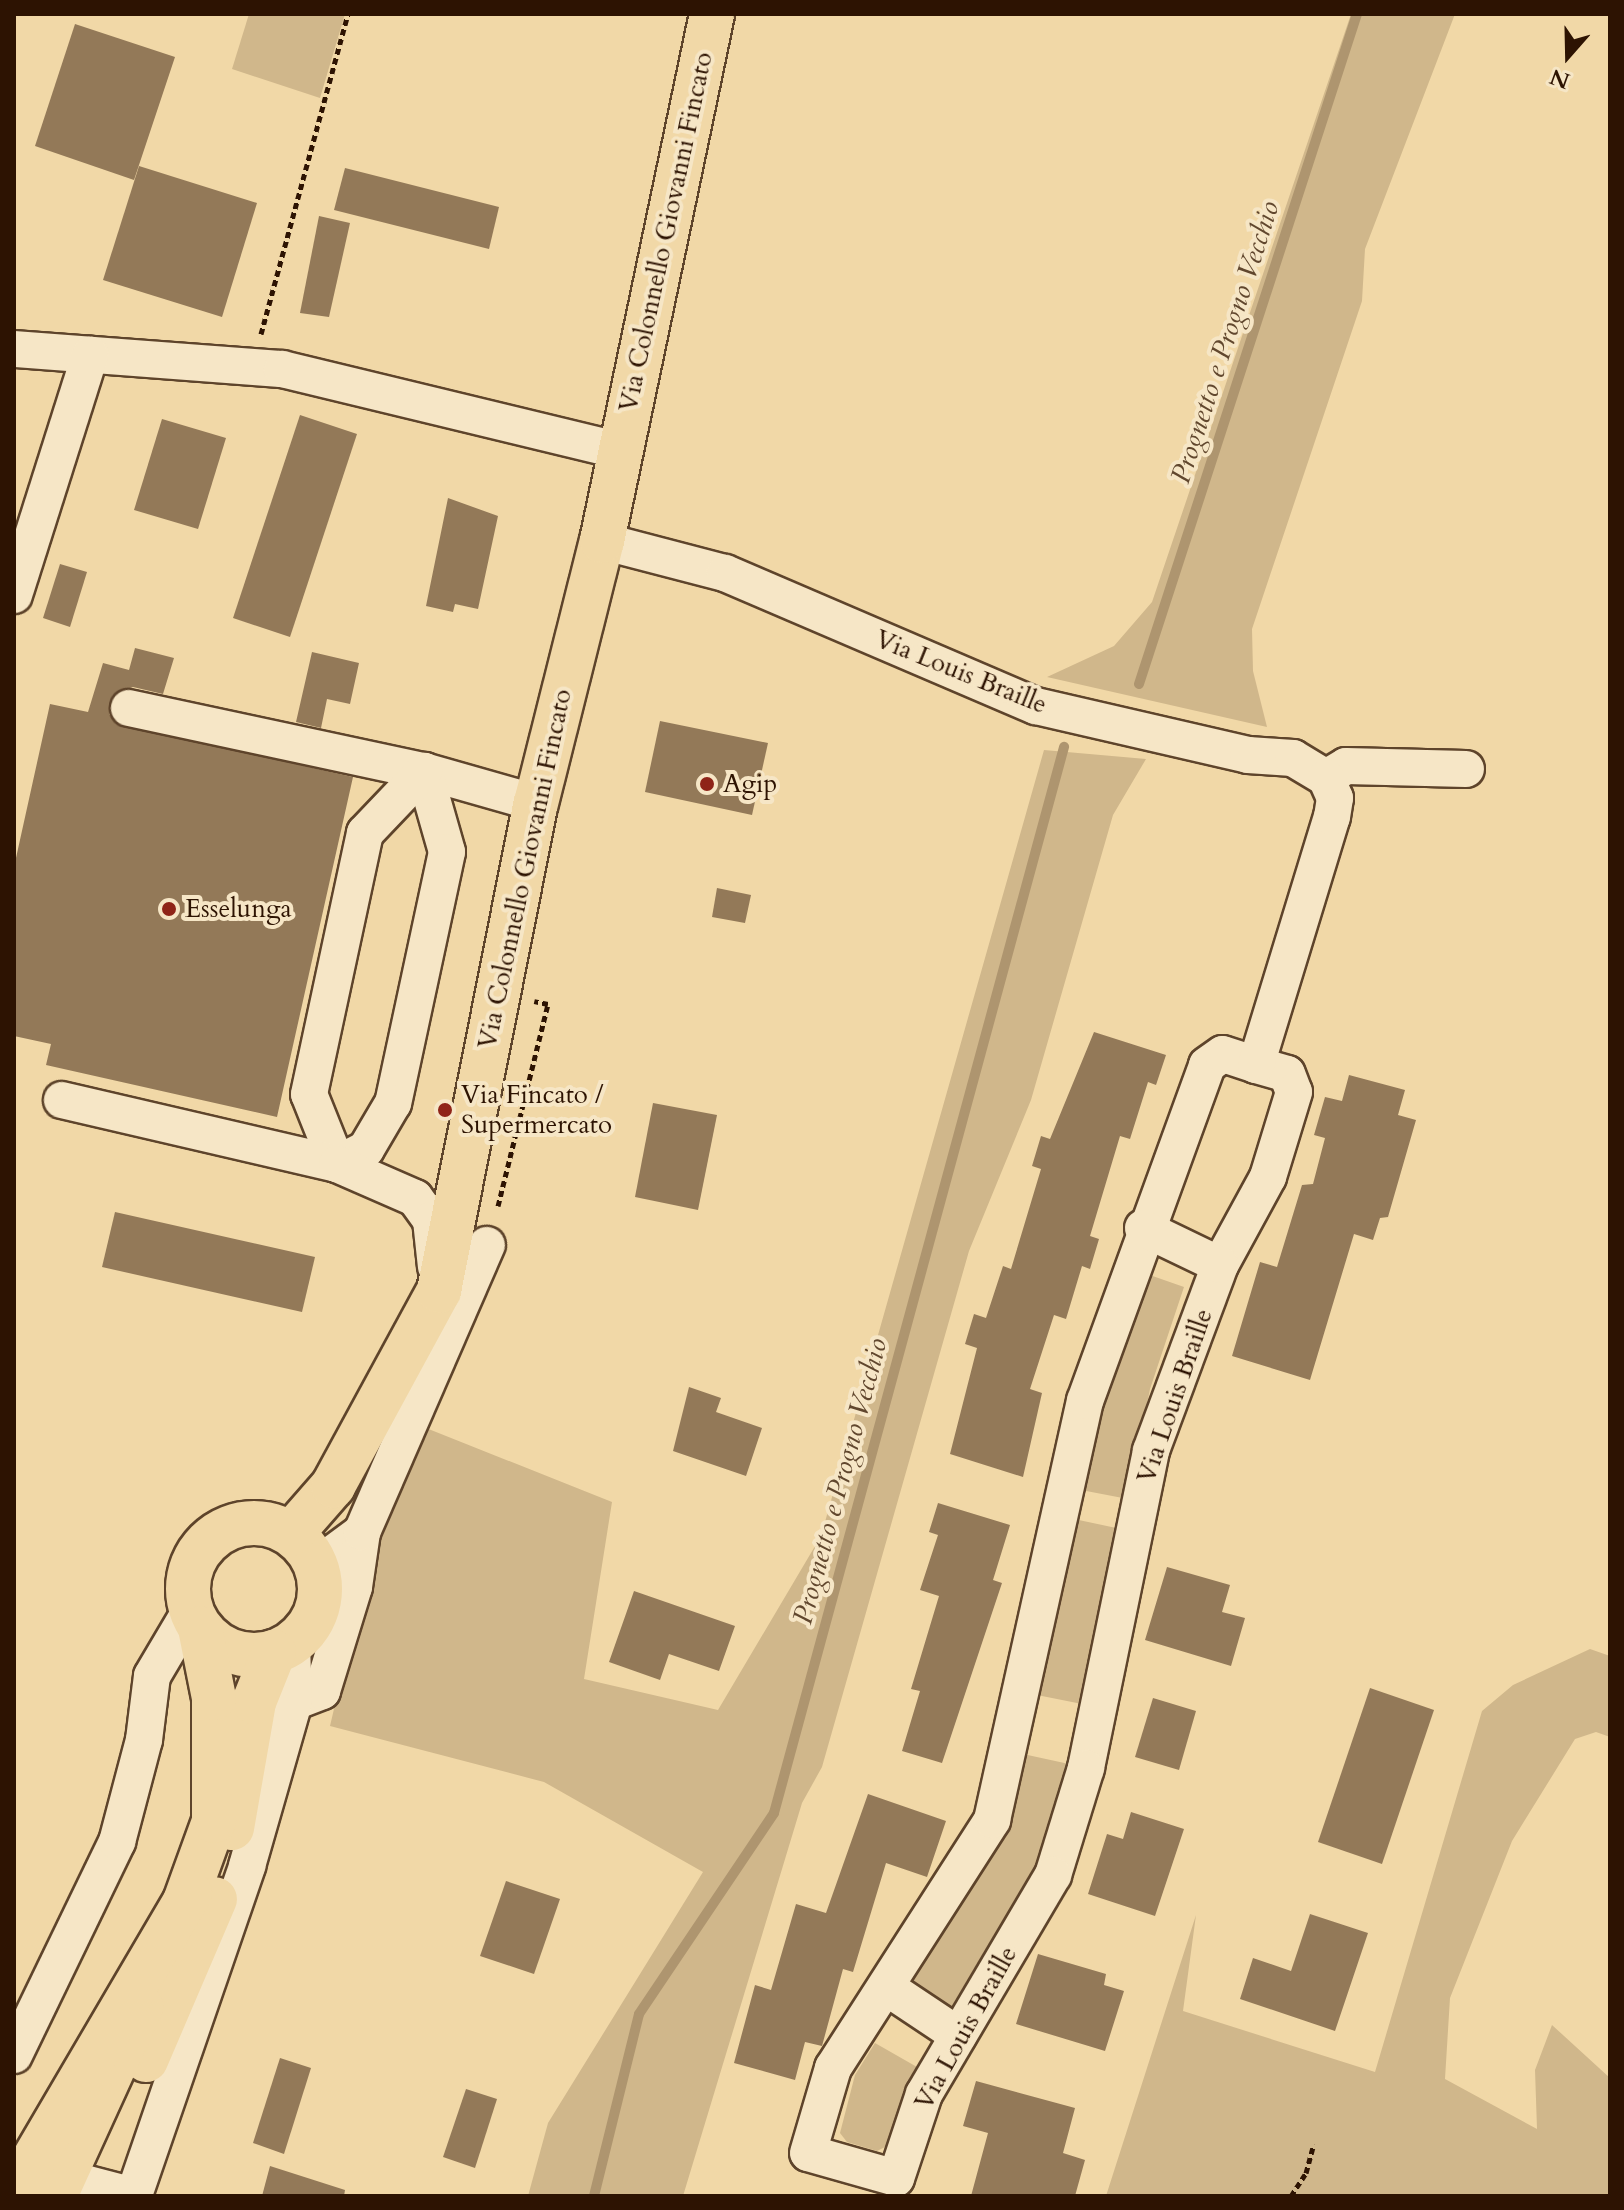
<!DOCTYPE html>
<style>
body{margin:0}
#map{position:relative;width:1624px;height:2210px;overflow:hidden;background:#f1d8a7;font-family:Cardo,serif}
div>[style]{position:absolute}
.green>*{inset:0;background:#d0b78b}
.stream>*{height:10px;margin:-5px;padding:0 5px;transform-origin:5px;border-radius:5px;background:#ae956f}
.building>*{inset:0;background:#937958}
.path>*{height:5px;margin-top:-2.5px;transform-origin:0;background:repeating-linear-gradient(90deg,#2d1302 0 6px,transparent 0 10px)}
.roads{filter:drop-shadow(2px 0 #5e442b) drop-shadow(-2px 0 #5e442b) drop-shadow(0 2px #5e442b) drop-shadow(0 -2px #5e442b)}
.minor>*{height:36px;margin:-18px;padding:0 18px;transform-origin:18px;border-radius:18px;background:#f6e6c6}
.major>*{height:44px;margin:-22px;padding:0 22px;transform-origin:22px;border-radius:22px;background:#f1d8a7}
.major>.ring{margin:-22px;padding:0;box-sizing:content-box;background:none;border:44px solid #f1d8a7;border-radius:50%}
.highway>*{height:44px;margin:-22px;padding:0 22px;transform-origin:22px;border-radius:22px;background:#f1d8a7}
.dots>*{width:22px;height:22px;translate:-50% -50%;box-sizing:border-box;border:4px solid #f6e6c6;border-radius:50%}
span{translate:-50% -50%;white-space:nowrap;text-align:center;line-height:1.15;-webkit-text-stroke:8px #f6e6c6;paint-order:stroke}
.street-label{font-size:26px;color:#2d1302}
.poi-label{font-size:26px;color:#2d1302}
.left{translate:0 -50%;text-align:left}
.water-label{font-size:28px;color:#61472e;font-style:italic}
.frame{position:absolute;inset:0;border:16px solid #2d1302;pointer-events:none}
.north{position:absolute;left:1528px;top:16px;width:80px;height:80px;-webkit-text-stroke:6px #f6e6c6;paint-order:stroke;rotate:200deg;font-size:22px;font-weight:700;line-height:32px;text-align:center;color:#2d1302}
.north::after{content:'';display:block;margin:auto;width:28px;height:36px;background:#2d1302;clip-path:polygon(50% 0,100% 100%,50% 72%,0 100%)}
</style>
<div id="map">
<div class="green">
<div style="clip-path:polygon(249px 14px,345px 14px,320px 98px,232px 69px)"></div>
<div style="clip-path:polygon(1351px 14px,1455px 14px,1365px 249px,1362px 301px,1252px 629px,1253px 671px,1267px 727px,1047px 677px,1114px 646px,1152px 602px)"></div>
<div style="clip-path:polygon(1044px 750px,1146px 759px,1113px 815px,1031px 1100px,969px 1251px,822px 1767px,802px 1803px,683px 2196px,528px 2196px,548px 2123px,703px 1872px,544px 1782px,330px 1726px,358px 1606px,421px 1426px,612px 1502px,584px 1679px,718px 1710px,821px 1536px)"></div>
<div style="clip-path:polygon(1144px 1273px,1184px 1287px,1150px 1389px,1128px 1499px,1081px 1490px,1101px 1382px)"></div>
<div style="clip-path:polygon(1074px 1519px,1121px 1529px,1082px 1704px,1037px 1695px)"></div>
<div style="clip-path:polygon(1590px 1649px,1610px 1656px,1610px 1737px,1596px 1732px,1575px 1739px,1512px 1841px,1450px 1998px,1445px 2079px,1537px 2129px,1535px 2070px,1552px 2025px,1610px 2078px,1610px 2196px,1106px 2196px,1196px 1915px,1183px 2011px,1375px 2072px,1482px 1711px,1513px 1685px)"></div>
<div style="clip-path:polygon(1023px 1754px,1069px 1764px,1036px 1869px,947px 2017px,908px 1988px,992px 1854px)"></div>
<div style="clip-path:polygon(875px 2043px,917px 2067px,887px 2146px,877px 2151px,847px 2142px,840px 2133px,855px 2075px)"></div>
</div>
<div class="stream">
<div style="left:1139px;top:684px;width:705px;rotate:-71.98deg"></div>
<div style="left:594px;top:2196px;width:187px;rotate:-76.1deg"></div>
<div style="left:639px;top:2014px;width:242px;rotate:-56.1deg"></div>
<div style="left:774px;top:1813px;width:1105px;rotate:-74.78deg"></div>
</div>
<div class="building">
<div style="clip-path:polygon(75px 24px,175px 57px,134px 180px,35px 146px)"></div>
<div style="clip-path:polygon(139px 166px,257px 203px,222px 317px,103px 280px)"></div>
<div style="clip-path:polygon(345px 168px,499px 207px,489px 249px,334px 210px)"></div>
<div style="clip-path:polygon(319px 216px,350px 223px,329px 317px,300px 313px)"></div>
<div style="clip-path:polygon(300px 415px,357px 434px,290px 637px,233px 618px)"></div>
<div style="clip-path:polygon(162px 419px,226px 438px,198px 529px,134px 510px)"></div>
<div style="clip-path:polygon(448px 498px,498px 516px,478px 609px,455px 604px,453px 612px,426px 606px)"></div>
<div style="clip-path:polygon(60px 564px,87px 572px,70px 627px,43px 618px)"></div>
<div style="clip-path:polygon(135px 648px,174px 658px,163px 694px,133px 687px,113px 695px,109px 714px,116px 724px,353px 777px,277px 1117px,46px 1065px,51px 1044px,14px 1036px,14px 867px,50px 704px,88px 712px,103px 663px,129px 670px)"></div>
<div style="clip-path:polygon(312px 652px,359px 663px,350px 704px,327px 699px,321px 728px,296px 722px)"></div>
<div style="clip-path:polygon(660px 721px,768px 743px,752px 815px,645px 792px)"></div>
<div style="clip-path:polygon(717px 888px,751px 895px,745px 923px,712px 917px)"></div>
<div style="clip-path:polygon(1094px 1032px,1166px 1055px,1156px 1085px,1148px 1082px,1130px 1139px,1120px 1136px,1090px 1236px,1099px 1239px,1090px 1269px,1082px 1266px,1066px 1319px,1054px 1315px,1030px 1389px,1042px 1393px,1023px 1477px,950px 1454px,977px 1348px,965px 1344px,974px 1314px,986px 1318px,1003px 1266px,1011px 1269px,1041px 1169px,1032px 1166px,1041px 1136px,1050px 1139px)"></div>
<div style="clip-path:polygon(1349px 1075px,1405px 1090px,1398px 1115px,1416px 1120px,1388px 1217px,1380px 1218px,1373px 1240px,1354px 1234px,1310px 1380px,1232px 1356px,1260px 1262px,1277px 1267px,1302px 1185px,1313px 1184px,1325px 1138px,1314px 1135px,1325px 1097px,1342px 1101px)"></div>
<div style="clip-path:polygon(653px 1103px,717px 1115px,698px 1210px,635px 1197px)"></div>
<div style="clip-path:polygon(115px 1212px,315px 1257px,302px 1312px,102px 1267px)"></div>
<div style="clip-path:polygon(689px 1387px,721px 1398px,716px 1412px,762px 1428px,746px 1476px,673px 1451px)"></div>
<div style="clip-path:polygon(938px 1503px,1010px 1525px,993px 1580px,1002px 1583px,942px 1763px,902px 1751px,920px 1691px,911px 1689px,939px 1596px,920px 1590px,938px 1535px,929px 1532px)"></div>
<div style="clip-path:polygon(1167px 1567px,1230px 1585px,1222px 1612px,1245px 1618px,1231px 1666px,1145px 1640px)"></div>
<div style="clip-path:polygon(634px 1591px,735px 1626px,719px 1671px,669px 1654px,660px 1680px,609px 1662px)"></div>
<div style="clip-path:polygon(1370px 1688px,1434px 1710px,1382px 1864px,1318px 1842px)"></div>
<div style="clip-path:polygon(1153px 1698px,1196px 1711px,1179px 1770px,1135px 1757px)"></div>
<div style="clip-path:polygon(868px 1794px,946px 1821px,927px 1877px,886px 1863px,853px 1972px,843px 1969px,822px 2046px,805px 2042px,795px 2080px,734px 2063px,755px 1985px,771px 1990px,796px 1904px,826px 1913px)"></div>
<div style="clip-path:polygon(1131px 1812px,1184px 1829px,1155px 1916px,1088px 1894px,1107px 1834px,1123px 1839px)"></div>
<div style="clip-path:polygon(506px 1881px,560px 1899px,534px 1974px,480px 1956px)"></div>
<div style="clip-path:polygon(1310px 1914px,1368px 1933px,1335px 2031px,1240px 1999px,1253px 1958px,1291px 1971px)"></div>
<div style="clip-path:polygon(1038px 1954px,1106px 1974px,1104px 1985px,1124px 1991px,1105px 2051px,1016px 2024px)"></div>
<div style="clip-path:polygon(280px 2058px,311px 2068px,284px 2154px,253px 2143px)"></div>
<div style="clip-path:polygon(976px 2081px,1075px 2108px,1063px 2153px,1085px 2160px,1075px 2196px,971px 2196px,988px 2133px,963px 2126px)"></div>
<div style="clip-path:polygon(466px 2089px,497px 2099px,475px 2168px,443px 2157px)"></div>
<div style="clip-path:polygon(270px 2166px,345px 2190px,344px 2196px,262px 2196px)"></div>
</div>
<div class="path">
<div style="left:261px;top:334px;width:332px;rotate:-74.8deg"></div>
<div style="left:498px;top:1206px;width:208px;rotate:-76.1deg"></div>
<div style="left:548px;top:1004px;width:14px;rotate:-168deg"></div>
<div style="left:1291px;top:2196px;width:27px;rotate:-57deg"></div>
<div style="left:1306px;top:2173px;width:30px;rotate:-75deg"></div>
</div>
<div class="roads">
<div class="minor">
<div style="left:14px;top:349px;width:269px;rotate:4.3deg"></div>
<div style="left:282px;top:369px;width:349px;rotate:13.6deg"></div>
<div style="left:602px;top:541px;width:127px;rotate:14.6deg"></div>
<div style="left:725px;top:573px;width:338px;rotate:23.2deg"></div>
<div style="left:1036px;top:706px;width:218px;rotate:13deg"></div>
<div style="left:1248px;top:755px;width:45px;rotate:3.8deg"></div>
<div style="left:1293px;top:758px;width:39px;rotate:31deg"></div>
<div style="left:1326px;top:778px;width:23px;rotate:-31deg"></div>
<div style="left:1346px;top:766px;width:120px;rotate:1.4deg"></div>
<div style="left:14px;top:595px;width:252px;rotate:-72.4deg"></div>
<div style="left:129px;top:708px;width:302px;rotate:12.1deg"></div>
<div style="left:424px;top:771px;width:116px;rotate:15.9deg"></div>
<div style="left:424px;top:771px;width:84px;rotate:74.1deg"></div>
<div style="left:447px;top:852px;width:257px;rotate:102.1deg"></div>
<div style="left:393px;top:1103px;width:53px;rotate:120.4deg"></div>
<div style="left:366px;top:1149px;width:33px;rotate:153deg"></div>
<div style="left:337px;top:1164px;width:75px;rotate:-111.8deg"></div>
<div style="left:309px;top:1094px;width:267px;rotate:-77.9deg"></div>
<div style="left:365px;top:833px;width:86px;rotate:-46.4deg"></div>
<div style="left:1256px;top:1065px;width:32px;rotate:16deg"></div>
<div style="left:1287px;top:1074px;width:19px;rotate:69deg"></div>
<div style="left:1294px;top:1092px;width:89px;rotate:107deg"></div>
<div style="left:1268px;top:1177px;width:100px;rotate:118.6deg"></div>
<div style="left:1220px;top:1265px;width:198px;rotate:110.4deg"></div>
<div style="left:1151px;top:1451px;width:324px;rotate:101.6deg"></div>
<div style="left:1086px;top:1768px;width:112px;rotate:107.1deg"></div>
<div style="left:1053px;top:1875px;width:254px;rotate:120.5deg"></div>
<div style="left:924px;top:2094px;width:89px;rotate:108.4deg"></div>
<div style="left:896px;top:2178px;width:91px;rotate:-164.1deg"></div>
<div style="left:808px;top:2153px;width:89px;rotate:-73.6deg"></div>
<div style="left:833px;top:2068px;width:295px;rotate:-57.3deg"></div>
<div style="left:992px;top:1820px;width:429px;rotate:-77.5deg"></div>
<div style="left:1085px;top:1401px;width:357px;rotate:-70deg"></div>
<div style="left:1207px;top:1065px;width:19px;rotate:-35deg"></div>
<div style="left:1223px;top:1054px;width:35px;rotate:18deg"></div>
<div style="left:1256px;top:1065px;width:259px;rotate:-73deg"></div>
<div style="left:1332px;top:817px;width:19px;rotate:-81deg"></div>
<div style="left:1335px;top:798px;width:22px;rotate:-114deg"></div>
<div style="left:62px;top:1100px;width:282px;rotate:13.1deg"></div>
<div style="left:337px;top:1164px;width:85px;rotate:23.6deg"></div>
<div style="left:415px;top:1198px;width:27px;rotate:54deg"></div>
<div style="left:431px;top:1220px;width:47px;rotate:83.9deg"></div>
<div style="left:1143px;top:1228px;width:85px;rotate:25.7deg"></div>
<div style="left:316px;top:1566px;width:57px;rotate:-36.5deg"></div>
<div style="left:294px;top:1702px;width:30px;rotate:-21deg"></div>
<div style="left:322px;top:1691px;width:109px;rotate:-72.9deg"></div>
<div style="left:354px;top:1587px;width:56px;rotate:-81.7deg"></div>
<div style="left:362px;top:1532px;width:313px;rotate:-66.5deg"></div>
<div style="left:886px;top:1987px;width:87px;rotate:33.7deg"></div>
<div style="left:14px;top:2055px;width:237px;rotate:-64.2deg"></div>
<div style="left:117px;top:1842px;width:106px;rotate:-75.2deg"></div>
<div style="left:144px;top:1740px;width:64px;rotate:-82.9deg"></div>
<div style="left:152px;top:1676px;width:77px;rotate:-59.4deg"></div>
<div style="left:88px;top:2184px;width:48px;rotate:14.6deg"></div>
<div style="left:134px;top:2195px;width:348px;rotate:-71deg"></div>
<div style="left:247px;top:1866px;width:171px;rotate:-74deg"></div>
<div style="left:294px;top:1702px;width:58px;rotate:-92deg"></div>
</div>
<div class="major">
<div class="ring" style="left:188px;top:1523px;width:88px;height:88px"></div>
<div style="left:291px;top:1534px;width:64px;rotate:-48.8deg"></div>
<div style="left:333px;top:1486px;width:222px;rotate:-61.5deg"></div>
<div style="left:439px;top:1291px;width:498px;rotate:-78.8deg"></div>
<div style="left:536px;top:803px;width:270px;rotate:-75.9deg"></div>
<div style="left:602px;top:541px;width:538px;rotate:-78.21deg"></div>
<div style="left:232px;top:1828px;width:128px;rotate:-80.1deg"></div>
<div style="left:254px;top:1702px;width:54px;rotate:-68.2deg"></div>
<div style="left:175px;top:1929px;width:115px;rotate:-70.1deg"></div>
<div style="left:214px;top:1821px;width:123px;rotate:-90deg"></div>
<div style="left:214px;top:1698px;width:71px;rotate:-101.3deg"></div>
<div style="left:146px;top:2060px;width:175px;rotate:-66.8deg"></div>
<div style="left:55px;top:2196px;width:208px;rotate:-65.5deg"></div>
</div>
<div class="highway">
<div style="left:14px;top:2193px;width:348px;rotate:-59.6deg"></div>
</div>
</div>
<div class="dots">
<div style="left:707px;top:784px;background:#8f2418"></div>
<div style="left:169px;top:909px;background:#8f2418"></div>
<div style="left:445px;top:1110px;background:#8f2418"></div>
</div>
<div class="street-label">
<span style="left:666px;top:232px;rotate:-78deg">Via Colonnello Giovanni Fincato</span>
<span style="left:961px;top:672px;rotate:22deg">Via Louis Braille</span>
<span style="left:525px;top:869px;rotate:-78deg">Via Colonnello Giovanni Fincato</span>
<span style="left:1175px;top:1396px;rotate:-71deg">Via Louis Braille</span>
<span style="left:966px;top:2028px;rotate:-61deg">Via Louis Braille</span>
</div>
<div class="poi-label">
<span class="left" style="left:723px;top:784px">Agip</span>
<span class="left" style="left:185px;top:909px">Esselunga</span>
<span class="left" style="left:461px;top:1110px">Via Fincato /<br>Supermercato</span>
</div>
<div class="water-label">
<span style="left:1225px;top:342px;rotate:-72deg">Prognetto e Progno Vecchio</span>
<span style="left:840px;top:1481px;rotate:-75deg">Prognetto e Progno Vecchio</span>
</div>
<div class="frame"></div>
<div class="north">N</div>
</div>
